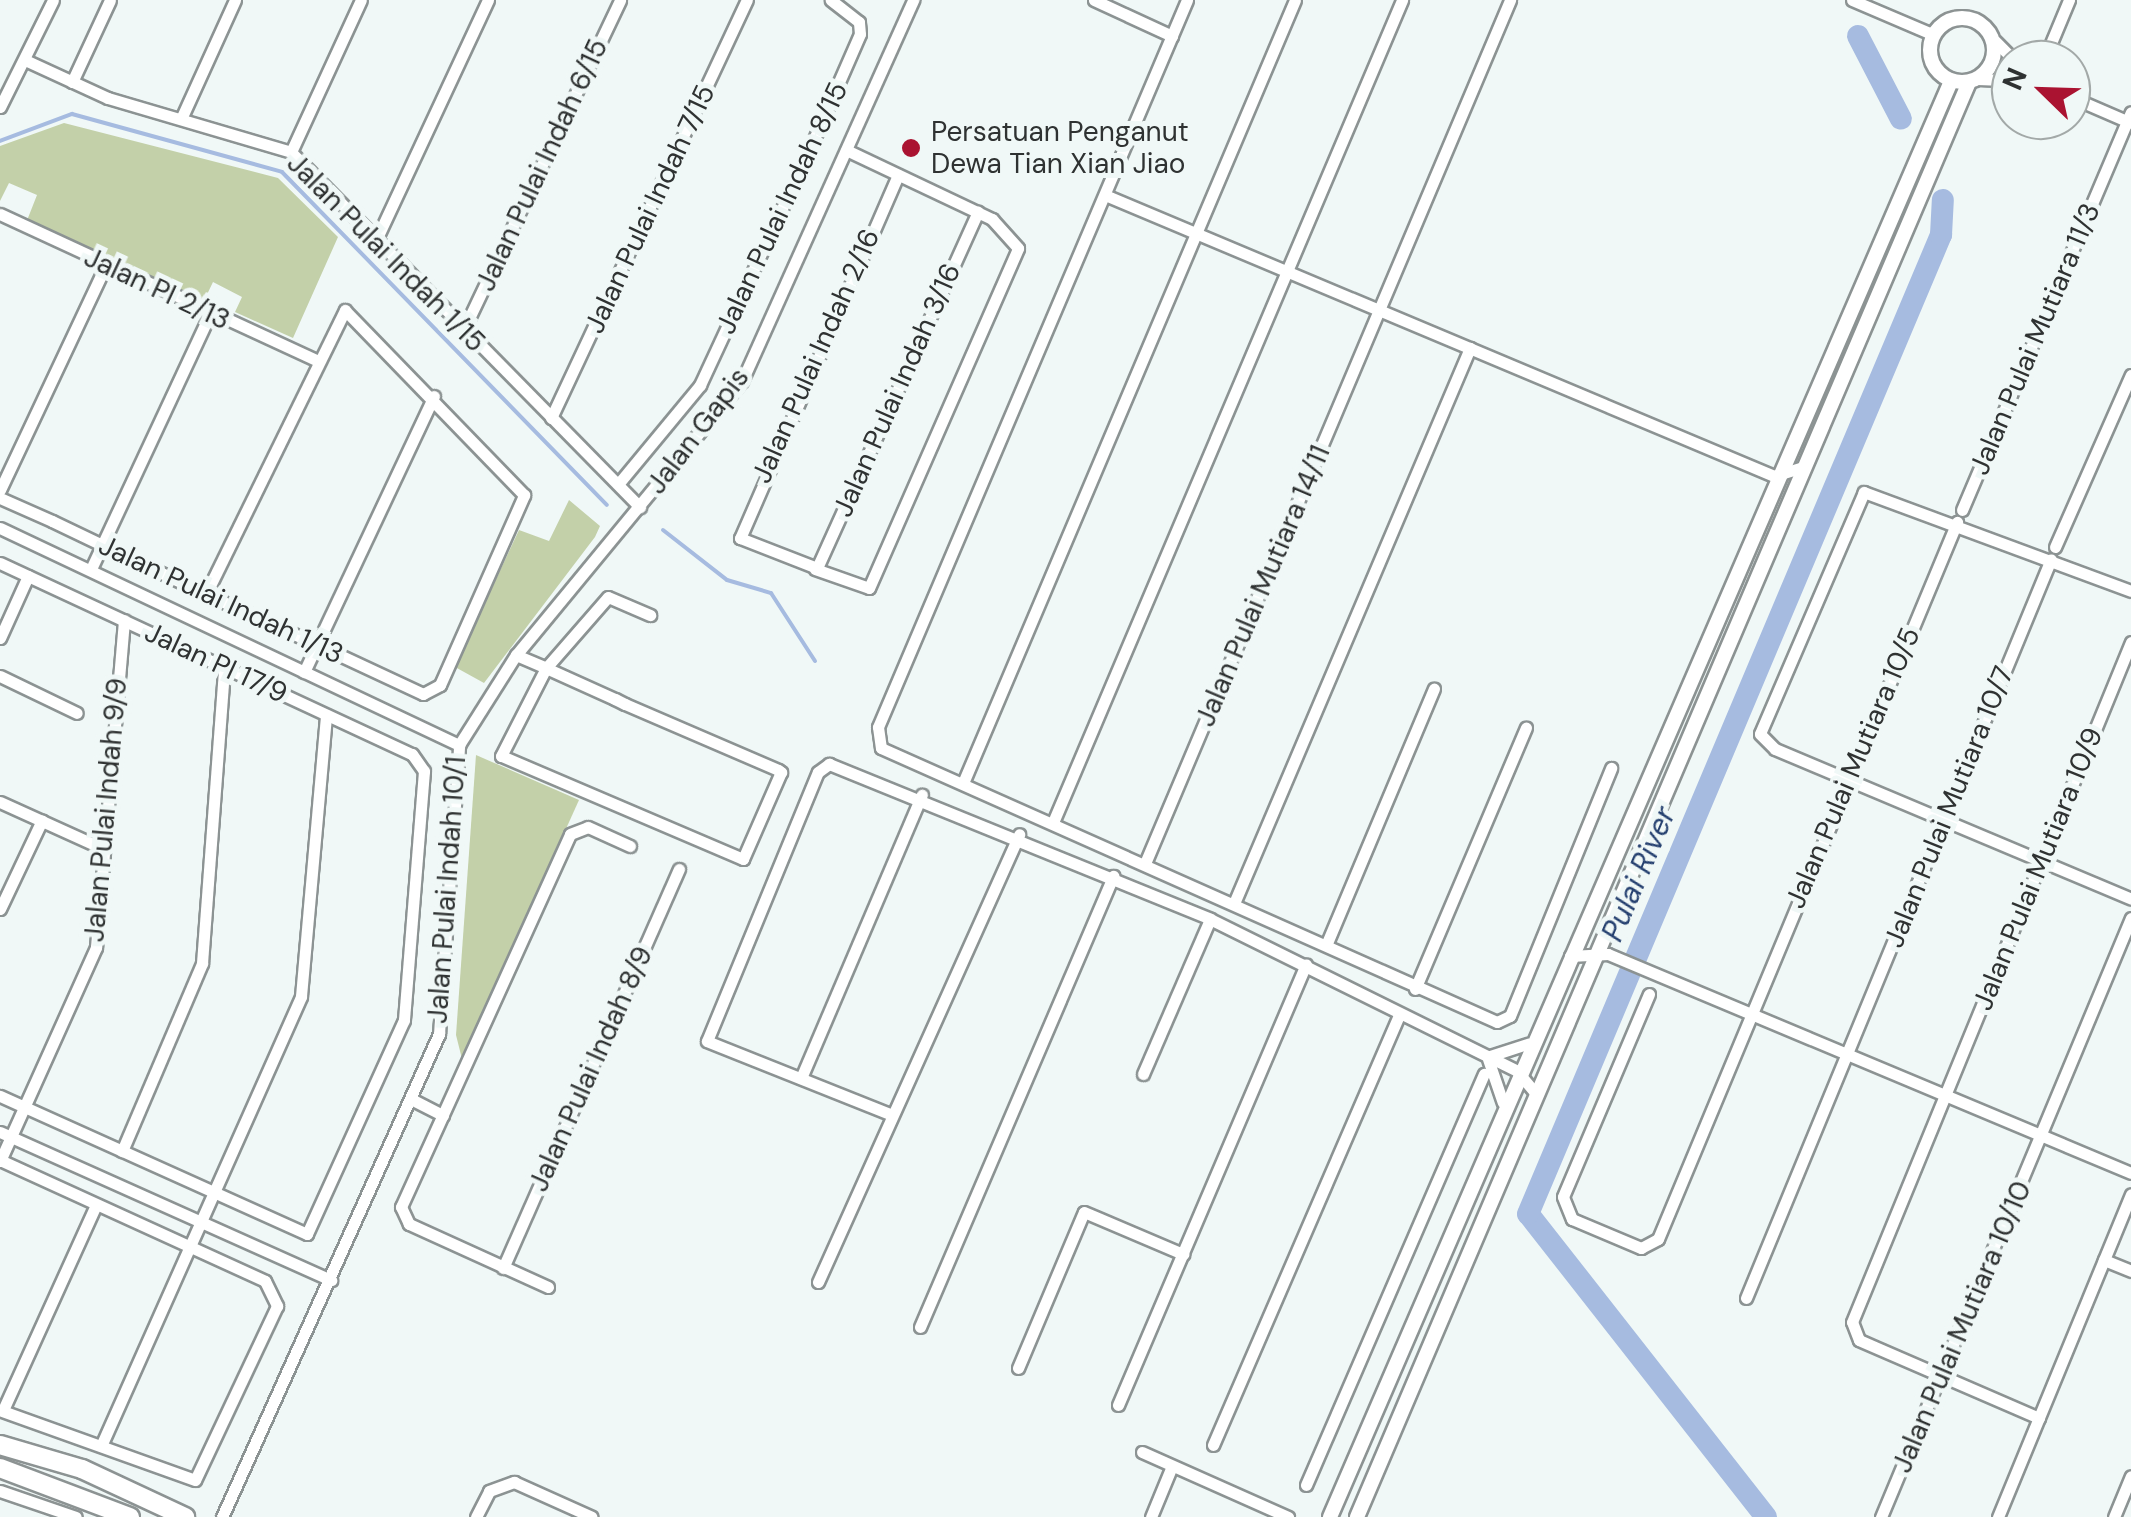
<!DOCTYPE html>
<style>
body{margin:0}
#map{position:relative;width:2131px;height:1517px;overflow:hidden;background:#f0f8f7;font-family:"DM Sans",sans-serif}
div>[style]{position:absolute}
.green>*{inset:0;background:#c3d0a9}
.stream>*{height:4px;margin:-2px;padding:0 2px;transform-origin:2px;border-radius:2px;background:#a6bbe0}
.river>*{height:22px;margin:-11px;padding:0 11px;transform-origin:11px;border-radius:11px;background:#a6bbe0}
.roads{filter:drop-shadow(2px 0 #8c9393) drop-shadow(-2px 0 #8c9393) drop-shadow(0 2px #8c9393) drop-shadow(0 -2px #8c9393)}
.minor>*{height:11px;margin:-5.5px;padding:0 5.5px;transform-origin:5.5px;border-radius:5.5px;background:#fff}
.tertiary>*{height:14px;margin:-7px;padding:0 7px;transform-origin:7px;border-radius:7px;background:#fff}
.tertiary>.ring{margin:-7px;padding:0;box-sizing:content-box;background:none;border:14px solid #fff;border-radius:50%}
.secondary>*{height:18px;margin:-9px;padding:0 9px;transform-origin:9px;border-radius:9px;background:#fff}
.dots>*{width:28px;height:28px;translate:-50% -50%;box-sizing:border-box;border:5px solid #f0f8f7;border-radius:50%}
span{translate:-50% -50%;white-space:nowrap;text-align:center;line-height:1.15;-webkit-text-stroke:10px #f0f8f7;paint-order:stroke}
.poi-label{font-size:28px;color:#2f3232}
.left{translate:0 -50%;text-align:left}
.street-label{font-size:28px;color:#2f3232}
.water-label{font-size:30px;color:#264170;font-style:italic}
.north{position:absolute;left:1991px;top:40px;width:100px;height:100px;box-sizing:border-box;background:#f0f8f7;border:2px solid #a3a9a8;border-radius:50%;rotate:293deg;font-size:28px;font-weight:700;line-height:40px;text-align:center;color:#2f3232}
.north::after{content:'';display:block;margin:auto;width:35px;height:45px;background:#aa1331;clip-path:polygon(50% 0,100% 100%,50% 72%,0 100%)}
</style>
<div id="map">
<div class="green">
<div style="clip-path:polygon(64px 123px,278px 178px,338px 237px,293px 338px,235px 312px,242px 297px,213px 282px,202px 305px,26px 223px,37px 195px,9px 183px,0 201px,0 146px)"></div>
<div style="clip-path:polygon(569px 500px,600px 526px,595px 537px,484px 683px,455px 667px,519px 530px,549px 541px)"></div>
<div style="clip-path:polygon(476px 755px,579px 800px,462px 1059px,456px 1035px)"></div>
</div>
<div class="stream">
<div style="left:0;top:141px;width:77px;rotate:-20.6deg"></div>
<div style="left:72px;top:114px;width:218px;rotate:15.4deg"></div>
<div style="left:282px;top:172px;width:465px;rotate:45.7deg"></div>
<div style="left:663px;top:530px;width:81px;rotate:38deg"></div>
<div style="left:727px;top:580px;width:46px;rotate:16.5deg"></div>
<div style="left:771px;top:593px;width:81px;rotate:57.1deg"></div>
</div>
<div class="river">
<div style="left:1858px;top:36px;width:93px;rotate:62.6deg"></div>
<div style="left:1766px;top:1517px;width:385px;rotate:-128.1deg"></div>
<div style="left:1528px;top:1214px;width:1063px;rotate:-67.13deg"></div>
<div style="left:1941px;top:235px;width:35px;rotate:-87deg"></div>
</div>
<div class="roads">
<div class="minor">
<div style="left:1094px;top:0;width:86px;rotate:24.8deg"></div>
<div style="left:1187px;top:0;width:790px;rotate:113.03deg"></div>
<div style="left:878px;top:727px;width:21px;rotate:82deg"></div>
<div style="left:881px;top:748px;width:674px;rotate:23.98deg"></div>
<div style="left:1497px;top:1022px;width:14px;rotate:-25deg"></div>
<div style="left:1510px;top:1016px;width:268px;rotate:-67.8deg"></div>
<div style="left:1852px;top:0;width:89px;rotate:23.1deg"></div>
<div style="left:1995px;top:41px;width:27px;rotate:45deg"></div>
<div style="left:25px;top:60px;width:91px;rotate:24.6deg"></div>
<div style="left:108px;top:98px;width:191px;rotate:16.4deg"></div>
<div style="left:291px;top:152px;width:498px;rotate:45.5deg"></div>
<div style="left:2044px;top:60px;width:65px;rotate:-67.4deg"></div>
<div style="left:1977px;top:79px;width:34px;rotate:2deg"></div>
<div style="left:72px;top:82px;width:90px;rotate:-65.1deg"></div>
<div style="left:2071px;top:97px;width:65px;rotate:23.4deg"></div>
<div style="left:0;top:107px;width:119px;rotate:-63.6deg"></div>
<div style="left:181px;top:119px;width:131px;rotate:-65.6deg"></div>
<div style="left:291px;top:152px;width:167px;rotate:-65.3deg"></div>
<div style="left:898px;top:175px;width:396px;rotate:113.5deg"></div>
<div style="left:740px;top:538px;width:83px;rotate:21.3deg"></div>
<div style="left:817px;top:568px;width:391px;rotate:-65.7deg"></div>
<div style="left:1105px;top:195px;width:726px;rotate:22.78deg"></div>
<div style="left:1774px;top:476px;width:27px;rotate:-17deg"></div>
<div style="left:0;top:214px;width:348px;rotate:24.8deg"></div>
<div style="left:377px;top:238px;width:263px;rotate:-65deg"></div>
<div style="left:464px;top:329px;width:364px;rotate:-64.6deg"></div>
<div style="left:551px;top:418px;width:462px;rotate:-64.9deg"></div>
<div style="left:619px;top:483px;width:127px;rotate:-50.4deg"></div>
<div style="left:700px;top:385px;width:264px;rotate:-65.1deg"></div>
<div style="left:811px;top:146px;width:122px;rotate:-66.4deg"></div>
<div style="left:860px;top:34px;width:12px;rotate:-95deg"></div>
<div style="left:859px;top:22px;width:36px;rotate:-142deg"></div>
<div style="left:0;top:490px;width:249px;rotate:-64.8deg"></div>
<div style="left:0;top:498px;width:57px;rotate:23.9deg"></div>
<div style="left:52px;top:521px;width:55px;rotate:25.6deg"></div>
<div style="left:102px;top:545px;width:115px;rotate:25.2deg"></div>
<div style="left:206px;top:594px;width:123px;rotate:24.5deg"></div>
<div style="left:318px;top:645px;width:116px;rotate:25deg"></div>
<div style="left:423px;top:694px;width:19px;rotate:-28deg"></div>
<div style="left:440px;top:685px;width:208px;rotate:-66.1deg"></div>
<div style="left:524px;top:495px;width:257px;rotate:-134.1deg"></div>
<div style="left:345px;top:310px;width:316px;rotate:116.1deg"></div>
<div style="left:1962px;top:510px;width:432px;rotate:-67deg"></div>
<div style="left:0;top:528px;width:508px;rotate:25.3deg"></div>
<div style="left:2055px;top:547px;width:188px;rotate:-66.2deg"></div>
<div style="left:0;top:563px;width:454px;rotate:24.9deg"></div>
<div style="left:412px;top:754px;width:21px;rotate:55deg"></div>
<div style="left:424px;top:771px;width:250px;rotate:94.6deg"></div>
<div style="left:404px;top:1020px;width:235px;rotate:114.4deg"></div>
<div style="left:307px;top:1234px;width:337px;rotate:-155.8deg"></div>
<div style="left:91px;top:569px;width:281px;rotate:-65deg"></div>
<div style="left:815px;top:569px;width:57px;rotate:19.4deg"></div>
<div style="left:869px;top:588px;width:371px;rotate:-66.3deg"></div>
<div style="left:1018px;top:248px;width:39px;rotate:-132deg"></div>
<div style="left:992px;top:219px;width:161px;rotate:-154.7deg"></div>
<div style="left:2131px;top:591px;width:285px;rotate:-159.7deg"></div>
<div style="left:1864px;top:492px;width:263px;rotate:113.3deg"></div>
<div style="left:1760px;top:734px;width:21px;rotate:45deg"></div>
<div style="left:1775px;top:749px;width:386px;rotate:22.8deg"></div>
<div style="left:0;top:638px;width:68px;rotate:-65.7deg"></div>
<div style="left:516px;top:655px;width:33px;rotate:23deg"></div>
<div style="left:546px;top:668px;width:76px;rotate:24.2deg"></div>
<div style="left:615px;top:699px;width:11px;rotate:27deg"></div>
<div style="left:625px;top:704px;width:167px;rotate:23.3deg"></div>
<div style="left:778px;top:770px;width:4px;rotate:34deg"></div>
<div style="left:781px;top:772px;width:95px;rotate:113.6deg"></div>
<div style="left:743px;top:859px;width:263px;rotate:-156.9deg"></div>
<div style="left:501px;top:756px;width:99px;rotate:-62.9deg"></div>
<div style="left:546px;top:668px;width:94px;rotate:-48.9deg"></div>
<div style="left:608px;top:597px;width:46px;rotate:23.2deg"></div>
<div style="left:304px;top:672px;width:305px;rotate:-64.8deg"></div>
<div style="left:0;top:676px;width:85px;rotate:25.7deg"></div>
<div style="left:963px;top:783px;width:850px;rotate:-67.02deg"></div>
<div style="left:0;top:802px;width:114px;rotate:24.3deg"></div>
<div style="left:1054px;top:820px;width:891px;rotate:-67deg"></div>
<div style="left:1146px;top:861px;width:935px;rotate:-67.08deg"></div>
<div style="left:1235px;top:901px;width:601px;rotate:-66.98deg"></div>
<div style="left:0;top:909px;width:98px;rotate:-64.7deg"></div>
<div style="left:1327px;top:943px;width:276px;rotate:-67.2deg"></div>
<div style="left:1570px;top:956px;width:38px;rotate:-3deg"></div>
<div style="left:1608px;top:954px;width:567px;rotate:22.72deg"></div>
<div style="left:1415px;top:989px;width:284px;rotate:-67deg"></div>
<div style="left:1649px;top:994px;width:220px;rotate:113deg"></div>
<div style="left:1563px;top:1197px;width:24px;rotate:68deg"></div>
<div style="left:1572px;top:1219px;width:75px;rotate:22.8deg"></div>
<div style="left:1641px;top:1248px;width:19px;rotate:-28deg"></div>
<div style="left:1658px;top:1239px;width:777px;rotate:-67.36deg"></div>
<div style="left:1490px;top:1056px;width:40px;rotate:-18deg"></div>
<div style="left:1488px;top:1059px;width:46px;rotate:71.2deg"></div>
<div style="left:1143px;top:1074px;width:169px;rotate:-66.6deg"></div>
<div style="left:801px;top:1078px;width:308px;rotate:-66.9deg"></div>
<div style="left:411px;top:1099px;width:36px;rotate:27deg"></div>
<div style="left:890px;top:1114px;width:197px;rotate:-158.3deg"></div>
<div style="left:707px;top:1041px;width:291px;rotate:-67.6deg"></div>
<div style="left:818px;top:772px;width:14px;rotate:-36deg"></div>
<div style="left:829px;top:764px;width:411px;rotate:22.1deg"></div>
<div style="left:1210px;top:919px;width:343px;rotate:26.3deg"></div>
<div style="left:1517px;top:1071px;width:26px;rotate:50deg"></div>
<div style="left:0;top:1132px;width:363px;rotate:24.1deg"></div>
<div style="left:122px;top:1151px;width:204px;rotate:-66.9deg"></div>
<div style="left:202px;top:963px;width:297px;rotate:-85.7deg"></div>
<div style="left:0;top:1160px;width:291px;rotate:24.5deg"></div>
<div style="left:265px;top:1281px;width:28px;rotate:64deg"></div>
<div style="left:277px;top:1306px;width:192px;rotate:115.2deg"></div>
<div style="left:195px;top:1480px;width:207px;rotate:-160.3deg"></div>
<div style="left:0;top:1161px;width:235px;rotate:-65.8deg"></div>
<div style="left:96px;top:947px;width:328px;rotate:-85.1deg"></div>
<div style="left:2104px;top:1260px;width:29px;rotate:22deg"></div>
<div style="left:503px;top:1268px;width:436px;rotate:-66.2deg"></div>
<div style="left:818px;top:1282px;width:491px;rotate:-65.8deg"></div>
<div style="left:548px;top:1287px;width:153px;rotate:-155.6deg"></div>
<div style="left:409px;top:1224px;width:19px;rotate:-115deg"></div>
<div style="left:401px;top:1207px;width:409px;rotate:-65.6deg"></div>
<div style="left:570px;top:834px;width:19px;rotate:-21deg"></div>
<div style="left:588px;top:827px;width:46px;rotate:24.3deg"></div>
<div style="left:1746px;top:1298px;width:799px;rotate:-67.57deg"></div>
<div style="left:920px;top:1327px;width:491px;rotate:-66.8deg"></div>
<div style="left:1018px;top:1368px;width:169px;rotate:-67.1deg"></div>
<div style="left:1084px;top:1212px;width:108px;rotate:23deg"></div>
<div style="left:1118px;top:1405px;width:479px;rotate:-66.9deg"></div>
<div style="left:3px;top:1410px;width:225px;rotate:-65.6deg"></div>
<div style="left:2039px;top:1418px;width:196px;rotate:-156.6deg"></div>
<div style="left:1859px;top:1340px;width:19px;rotate:-111deg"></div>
<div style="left:1852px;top:1322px;width:735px;rotate:-67.69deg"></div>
<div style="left:1213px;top:1445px;width:468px;rotate:-66.6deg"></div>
<div style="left:101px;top:1446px;width:492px;rotate:-66deg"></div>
<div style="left:301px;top:996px;width:282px;rotate:-84.9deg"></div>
<div style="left:1142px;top:1452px;width:160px;rotate:24deg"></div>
<div style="left:1306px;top:1485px;width:448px;rotate:-66.6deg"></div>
<div style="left:0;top:1491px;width:80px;rotate:18.9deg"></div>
<div style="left:222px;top:1517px;width:530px;rotate:-65.81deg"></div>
<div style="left:439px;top:1034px;width:290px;rotate:-86deg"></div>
<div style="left:459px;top:745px;width:107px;rotate:-57.7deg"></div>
<div style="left:516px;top:655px;width:355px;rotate:-50.5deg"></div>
<div style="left:742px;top:381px;width:418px;rotate:-65.8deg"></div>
<div style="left:476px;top:1517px;width:29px;rotate:-63deg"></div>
<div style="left:489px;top:1491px;width:27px;rotate:-20deg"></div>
<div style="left:514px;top:1482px;width:85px;rotate:24.2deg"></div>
<div style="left:1151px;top:1517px;width:55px;rotate:-67.6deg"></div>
<div style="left:1881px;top:1517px;width:649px;rotate:-67.35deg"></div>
<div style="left:1998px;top:1517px;width:349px;rotate:-67.6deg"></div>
<div style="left:2114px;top:1517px;width:44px;rotate:-67.5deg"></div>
</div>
<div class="tertiary">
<div class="ring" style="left:1930px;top:18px;width:50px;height:50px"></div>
<div style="left:1330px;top:1517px;width:1565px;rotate:-66.61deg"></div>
<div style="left:1357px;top:1517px;width:1560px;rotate:-66.9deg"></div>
</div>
<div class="secondary">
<div style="left:0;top:1445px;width:85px;rotate:16.3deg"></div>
<div style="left:82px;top:1469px;width:114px;rotate:25deg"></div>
<div style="left:0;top:1468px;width:139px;rotate:20.7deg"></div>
</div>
</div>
<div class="dots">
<div style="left:911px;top:148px;background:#aa1331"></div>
</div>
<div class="poi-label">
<span class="left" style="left:931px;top:148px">Persatuan Penganut<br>Dewa Tian Xian Jiao</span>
</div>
<div class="street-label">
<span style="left:542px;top:165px;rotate:-65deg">Jalan Pulai Indah 6/15</span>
<span style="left:782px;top:208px;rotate:-65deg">Jalan Pulai Indah 8/15</span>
<span style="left:650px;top:209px;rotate:-65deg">Jalan Pulai Indah 7/15</span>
<span style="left:386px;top:253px;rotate:45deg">Jalan Pulai Indah 1/15</span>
<span style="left:157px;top:289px;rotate:25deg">Jalan PI 2/13</span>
<span style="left:2035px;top:339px;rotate:-67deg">Jalan Pulai Mutiara 11/3</span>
<span style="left:816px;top:356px;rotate:-66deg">Jalan Pulai Indah 2/16</span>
<span style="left:897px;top:390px;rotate:-66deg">Jalan Pulai Indah 3/16</span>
<span style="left:698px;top:431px;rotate:-53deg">Jalan Gapis</span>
<span style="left:1263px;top:586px;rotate:-67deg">Jalan Pulai Mutiara 14/11</span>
<span style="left:221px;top:600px;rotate:25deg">Jalan Pulai Indah 1/13</span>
<span style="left:216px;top:663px;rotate:25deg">Jalan PI 17/9</span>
<span style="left:1853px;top:768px;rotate:-67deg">Jalan Pulai Mutiara 10/5</span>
<span style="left:1949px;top:807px;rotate:-68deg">Jalan Pulai Mutiara 10/7</span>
<span style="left:106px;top:810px;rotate:-85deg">Jalan Pulai Indah 9/9</span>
<span style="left:2038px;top:869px;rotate:-68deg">Jalan Pulai Mutiara 10/9</span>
<span style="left:447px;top:890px;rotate:-86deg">Jalan Pulai Indah 10/1</span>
<span style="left:591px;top:1069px;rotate:-66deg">Jalan Pulai Indah 8/9</span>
<span style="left:1962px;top:1327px;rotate:-67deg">Jalan Pulai Mutiara 10/10</span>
</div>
<div class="water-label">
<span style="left:1639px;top:874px;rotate:-67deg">Pulai River</span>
</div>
<div class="north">N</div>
</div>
